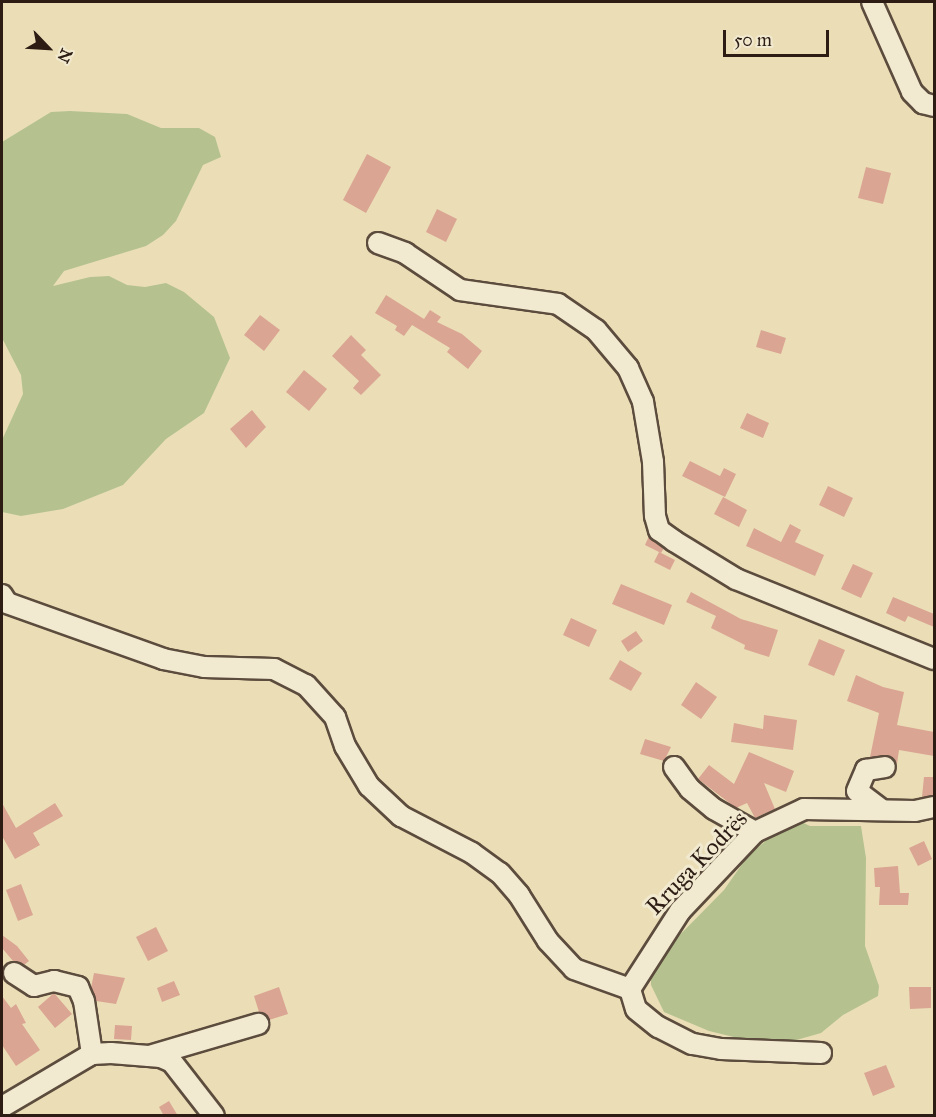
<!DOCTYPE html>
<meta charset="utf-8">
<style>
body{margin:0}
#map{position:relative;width:936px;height:1117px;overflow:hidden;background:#ebdeb7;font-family:"IM FELL Great Primer",serif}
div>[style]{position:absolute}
.green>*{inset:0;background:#b5c290}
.building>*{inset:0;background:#daa592}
.roads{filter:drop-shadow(2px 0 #5c4c3d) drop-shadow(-2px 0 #5c4c3d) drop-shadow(0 2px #5c4c3d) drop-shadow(0 -2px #5c4c3d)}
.minor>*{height:20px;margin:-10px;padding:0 10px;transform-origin:10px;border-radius:10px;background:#f2ead0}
span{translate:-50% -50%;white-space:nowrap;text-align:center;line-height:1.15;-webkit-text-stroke:6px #f2ead0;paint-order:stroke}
.street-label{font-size:24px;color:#2c1c14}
.frame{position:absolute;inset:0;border:3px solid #2c1c14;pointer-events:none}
.north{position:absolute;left:18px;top:18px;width:60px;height:60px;-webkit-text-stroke:4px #f2ead0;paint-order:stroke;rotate:115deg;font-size:16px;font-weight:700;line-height:24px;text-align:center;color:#2c1c14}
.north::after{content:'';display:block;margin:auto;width:21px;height:27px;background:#2c1c14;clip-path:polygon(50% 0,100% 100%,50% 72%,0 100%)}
.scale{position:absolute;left:723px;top:30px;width:106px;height:27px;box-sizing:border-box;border:3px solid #2c1c14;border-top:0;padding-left:8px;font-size:18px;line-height:21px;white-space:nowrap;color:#2c1c14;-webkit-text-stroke:4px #f2ead0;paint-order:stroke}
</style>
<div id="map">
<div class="green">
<div style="clip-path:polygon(70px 111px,127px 114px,161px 128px,199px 128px,215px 137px,221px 157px,203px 165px,176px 221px,163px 235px,146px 246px,64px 271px,53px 286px,90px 277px,109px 276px,127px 285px,145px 287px,166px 283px,184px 292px,214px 317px,230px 358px,204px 413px,166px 439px,123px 485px,63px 509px,21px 516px,2px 512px,2px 440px,23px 394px,21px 375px,2px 338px,2px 142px,51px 112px)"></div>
<div style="clip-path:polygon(797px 820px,810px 826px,861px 826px,866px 858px,865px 946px,879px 986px,878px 996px,843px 1015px,821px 1033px,793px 1041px,746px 1040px,709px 1031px,664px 1012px,651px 985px,651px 974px,660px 955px,724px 890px,747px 857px,778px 830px)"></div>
</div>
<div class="building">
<div style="clip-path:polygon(367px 154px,391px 167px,366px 213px,343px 200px)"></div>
<div style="clip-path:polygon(866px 167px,891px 173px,883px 204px,858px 198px)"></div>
<div style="clip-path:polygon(437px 209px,457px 219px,446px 242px,426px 232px)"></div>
<div style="clip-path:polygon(386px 295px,424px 319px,430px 310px,441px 317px,437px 322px,462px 334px,482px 351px,468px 369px,447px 352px,450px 348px,412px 325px,404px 336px,395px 330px,397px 326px,375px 313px)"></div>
<div style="clip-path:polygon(260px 315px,280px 330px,264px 351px,244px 335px)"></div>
<div style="clip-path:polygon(761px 330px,786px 338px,781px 354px,756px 347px)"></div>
<div style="clip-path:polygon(351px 335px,366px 350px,361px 355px,381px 375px,361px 395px,353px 388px,359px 381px,332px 356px)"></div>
<div style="clip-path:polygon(304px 370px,327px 389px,309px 411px,286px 392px)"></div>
<div style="clip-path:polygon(252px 410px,266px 427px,246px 448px,230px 429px)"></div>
<div style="clip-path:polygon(747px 413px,769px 423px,763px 438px,740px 428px)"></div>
<div style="clip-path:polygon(690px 461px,720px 476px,724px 468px,736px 474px,725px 497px,682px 476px)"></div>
<div style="clip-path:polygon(828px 486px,853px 498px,844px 517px,819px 505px)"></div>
<div style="clip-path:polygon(723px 497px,747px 510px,739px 527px,714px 514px)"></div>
<div style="clip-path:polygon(790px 524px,801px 530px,795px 542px,824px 555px,815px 576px,746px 546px,754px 528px,781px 542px)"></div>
<div style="clip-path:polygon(649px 536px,664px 548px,661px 553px,645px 545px)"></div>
<div style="clip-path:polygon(659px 552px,675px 560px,670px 570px,654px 562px)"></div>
<div style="clip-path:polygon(853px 564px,873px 573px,861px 598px,841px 589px)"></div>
<div style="clip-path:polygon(621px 584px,672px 605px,664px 625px,612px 604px)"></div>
<div style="clip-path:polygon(691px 592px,741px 619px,778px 630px,769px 657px,744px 649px,745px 645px,711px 628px,716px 616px,686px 602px)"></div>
<div style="clip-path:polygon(893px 597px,934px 614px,934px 627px,908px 616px,905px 622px,886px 613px)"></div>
<div style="clip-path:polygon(571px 618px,597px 630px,589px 647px,563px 635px)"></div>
<div style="clip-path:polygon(636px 631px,643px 641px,628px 652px,621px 641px)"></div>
<div style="clip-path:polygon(819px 639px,845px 650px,834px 676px,808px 665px)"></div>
<div style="clip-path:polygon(620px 660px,642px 673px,631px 691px,609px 679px)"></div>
<div style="clip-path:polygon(856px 675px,883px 687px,904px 692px,897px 725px,934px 732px,934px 756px,899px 750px,897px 764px,889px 756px,870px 757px,879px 713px,847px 701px)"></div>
<div style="clip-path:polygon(696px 682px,717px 697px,701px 719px,681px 705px)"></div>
<div style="clip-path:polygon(764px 715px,797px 720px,793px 750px,731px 742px,734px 723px,763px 729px)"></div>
<div style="clip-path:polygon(645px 739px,671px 747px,664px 761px,640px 754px)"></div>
<div style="clip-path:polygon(749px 752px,794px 771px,786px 792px,764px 783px,775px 809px,755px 818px,747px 803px,736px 808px,698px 779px,709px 765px,734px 784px)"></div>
<div style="clip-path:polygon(924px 777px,934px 777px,934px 795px,922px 797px)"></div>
<div style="clip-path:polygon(2px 803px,16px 828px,55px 803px,63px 816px,33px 833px,40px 845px,15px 859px,2px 836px)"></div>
<div style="clip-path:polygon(924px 841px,932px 859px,918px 866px,909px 848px)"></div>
<div style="clip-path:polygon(898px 866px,900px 893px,909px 893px,908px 905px,879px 905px,880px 887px,875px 887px,874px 868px)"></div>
<div style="clip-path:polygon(21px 884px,33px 915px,18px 921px,6px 890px)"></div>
<div style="clip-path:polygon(156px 927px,168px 951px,148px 961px,136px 937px)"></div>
<div style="clip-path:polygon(2px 935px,17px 946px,29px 961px,24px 965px,13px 961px,2px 948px)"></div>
<div style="clip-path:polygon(94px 973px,125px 978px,116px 1004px,96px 1001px,91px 988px)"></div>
<div style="clip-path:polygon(174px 981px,180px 995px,162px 1002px,157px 988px)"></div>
<div style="clip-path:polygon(279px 987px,288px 1014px,269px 1020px,259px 1012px,254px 996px)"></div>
<div style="clip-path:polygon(909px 987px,931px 987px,931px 1008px,910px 1009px)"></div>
<div style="clip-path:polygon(54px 993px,72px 1014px,55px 1028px,38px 1007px)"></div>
<div style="clip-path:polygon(2px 996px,11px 1008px,16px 1004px,26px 1023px,22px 1024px,40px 1050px,16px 1066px,2px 1045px)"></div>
<div style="clip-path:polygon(115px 1025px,132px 1026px,131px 1040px,114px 1039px)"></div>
<div style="clip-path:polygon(886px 1065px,895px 1087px,873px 1096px,864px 1073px)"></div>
<div style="clip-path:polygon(169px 1101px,178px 1116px,164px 1116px,159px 1107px)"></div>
</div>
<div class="roads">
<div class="minor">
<div style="left:872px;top:2px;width:98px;rotate:66deg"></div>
<div style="left:912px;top:92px;width:16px;rotate:45deg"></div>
<div style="left:923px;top:103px;width:11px;rotate:15deg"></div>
<div style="left:378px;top:243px;width:29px;rotate:20deg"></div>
<div style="left:405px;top:253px;width:66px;rotate:33.9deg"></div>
<div style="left:460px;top:290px;width:99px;rotate:8.1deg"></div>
<div style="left:558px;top:304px;width:46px;rotate:34.4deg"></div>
<div style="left:596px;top:330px;width:50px;rotate:49.9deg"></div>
<div style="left:628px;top:368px;width:37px;rotate:66deg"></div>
<div style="left:643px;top:402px;width:61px;rotate:80.5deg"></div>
<div style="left:653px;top:462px;width:54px;rotate:87.9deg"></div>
<div style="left:655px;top:516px;width:15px;rotate:74deg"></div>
<div style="left:659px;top:530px;width:19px;rotate:36deg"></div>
<div style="left:674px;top:541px;width:73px;rotate:31.5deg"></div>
<div style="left:736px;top:579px;width:214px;rotate:22deg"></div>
<div style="left:2px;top:595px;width:9px;rotate:58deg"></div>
<div style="left:7px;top:603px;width:166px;rotate:19.7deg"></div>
<div style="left:163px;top:659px;width:42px;rotate:11deg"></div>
<div style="left:204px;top:667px;width:70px;rotate:1.6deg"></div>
<div style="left:274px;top:669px;width:36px;rotate:27deg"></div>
<div style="left:306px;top:685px;width:43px;rotate:47.8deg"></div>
<div style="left:335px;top:717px;width:31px;rotate:71deg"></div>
<div style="left:345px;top:746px;width:47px;rotate:59deg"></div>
<div style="left:369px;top:786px;width:44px;rotate:43.2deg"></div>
<div style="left:401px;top:816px;width:80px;rotate:27.5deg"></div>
<div style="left:472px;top:853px;width:34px;rotate:36deg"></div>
<div style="left:500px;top:873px;width:29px;rotate:49deg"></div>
<div style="left:519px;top:895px;width:54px;rotate:57.8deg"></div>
<div style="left:548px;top:941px;width:38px;rotate:47deg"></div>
<div style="left:574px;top:969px;width:59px;rotate:19.7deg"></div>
<div style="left:674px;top:767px;width:27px;rotate:54deg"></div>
<div style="left:690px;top:789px;width:31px;rotate:40deg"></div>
<div style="left:714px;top:809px;width:47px;rotate:29.3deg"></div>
<div style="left:882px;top:810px;width:31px;rotate:-143deg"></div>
<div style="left:857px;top:791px;width:23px;rotate:-67deg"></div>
<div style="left:866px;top:770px;width:19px;rotate:-9deg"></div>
<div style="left:14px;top:973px;width:24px;rotate:33deg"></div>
<div style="left:34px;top:986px;width:21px;rotate:-14deg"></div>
<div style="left:54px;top:981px;width:25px;rotate:14deg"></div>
<div style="left:78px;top:987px;width:15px;rotate:67deg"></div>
<div style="left:84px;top:1001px;width:54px;rotate:81.4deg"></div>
<div style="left:821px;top:1053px;width:100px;rotate:-177.7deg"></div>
<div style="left:721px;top:1049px;width:29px;rotate:-170deg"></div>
<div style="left:692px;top:1044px;width:38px;rotate:-153deg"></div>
<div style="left:658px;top:1027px;width:28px;rotate:-141deg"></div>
<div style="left:636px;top:1009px;width:21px;rotate:-107deg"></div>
<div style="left:630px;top:989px;width:93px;rotate:-57.3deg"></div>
<div style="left:680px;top:911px;width:109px;rotate:-46.5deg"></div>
<div style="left:755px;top:832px;width:54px;rotate:-25.1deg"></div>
<div style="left:804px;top:809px;width:111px;rotate:1deg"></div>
<div style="left:915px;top:811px;width:19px;rotate:-12deg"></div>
<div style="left:149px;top:1056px;width:114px;rotate:-16.4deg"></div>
<div style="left:2px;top:1107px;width:104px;rotate:-30.5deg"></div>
<div style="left:92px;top:1054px;width:19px;rotate:-3deg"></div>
<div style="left:111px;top:1053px;width:50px;rotate:4.6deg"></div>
<div style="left:161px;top:1057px;width:12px;rotate:24deg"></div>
<div style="left:172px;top:1062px;width:68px;rotate:52.1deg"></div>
</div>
</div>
<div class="street-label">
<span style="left:697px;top:863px;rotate:-46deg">Rruga Kodrës</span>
</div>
<div class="frame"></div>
<div class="north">N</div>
<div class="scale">50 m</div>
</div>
